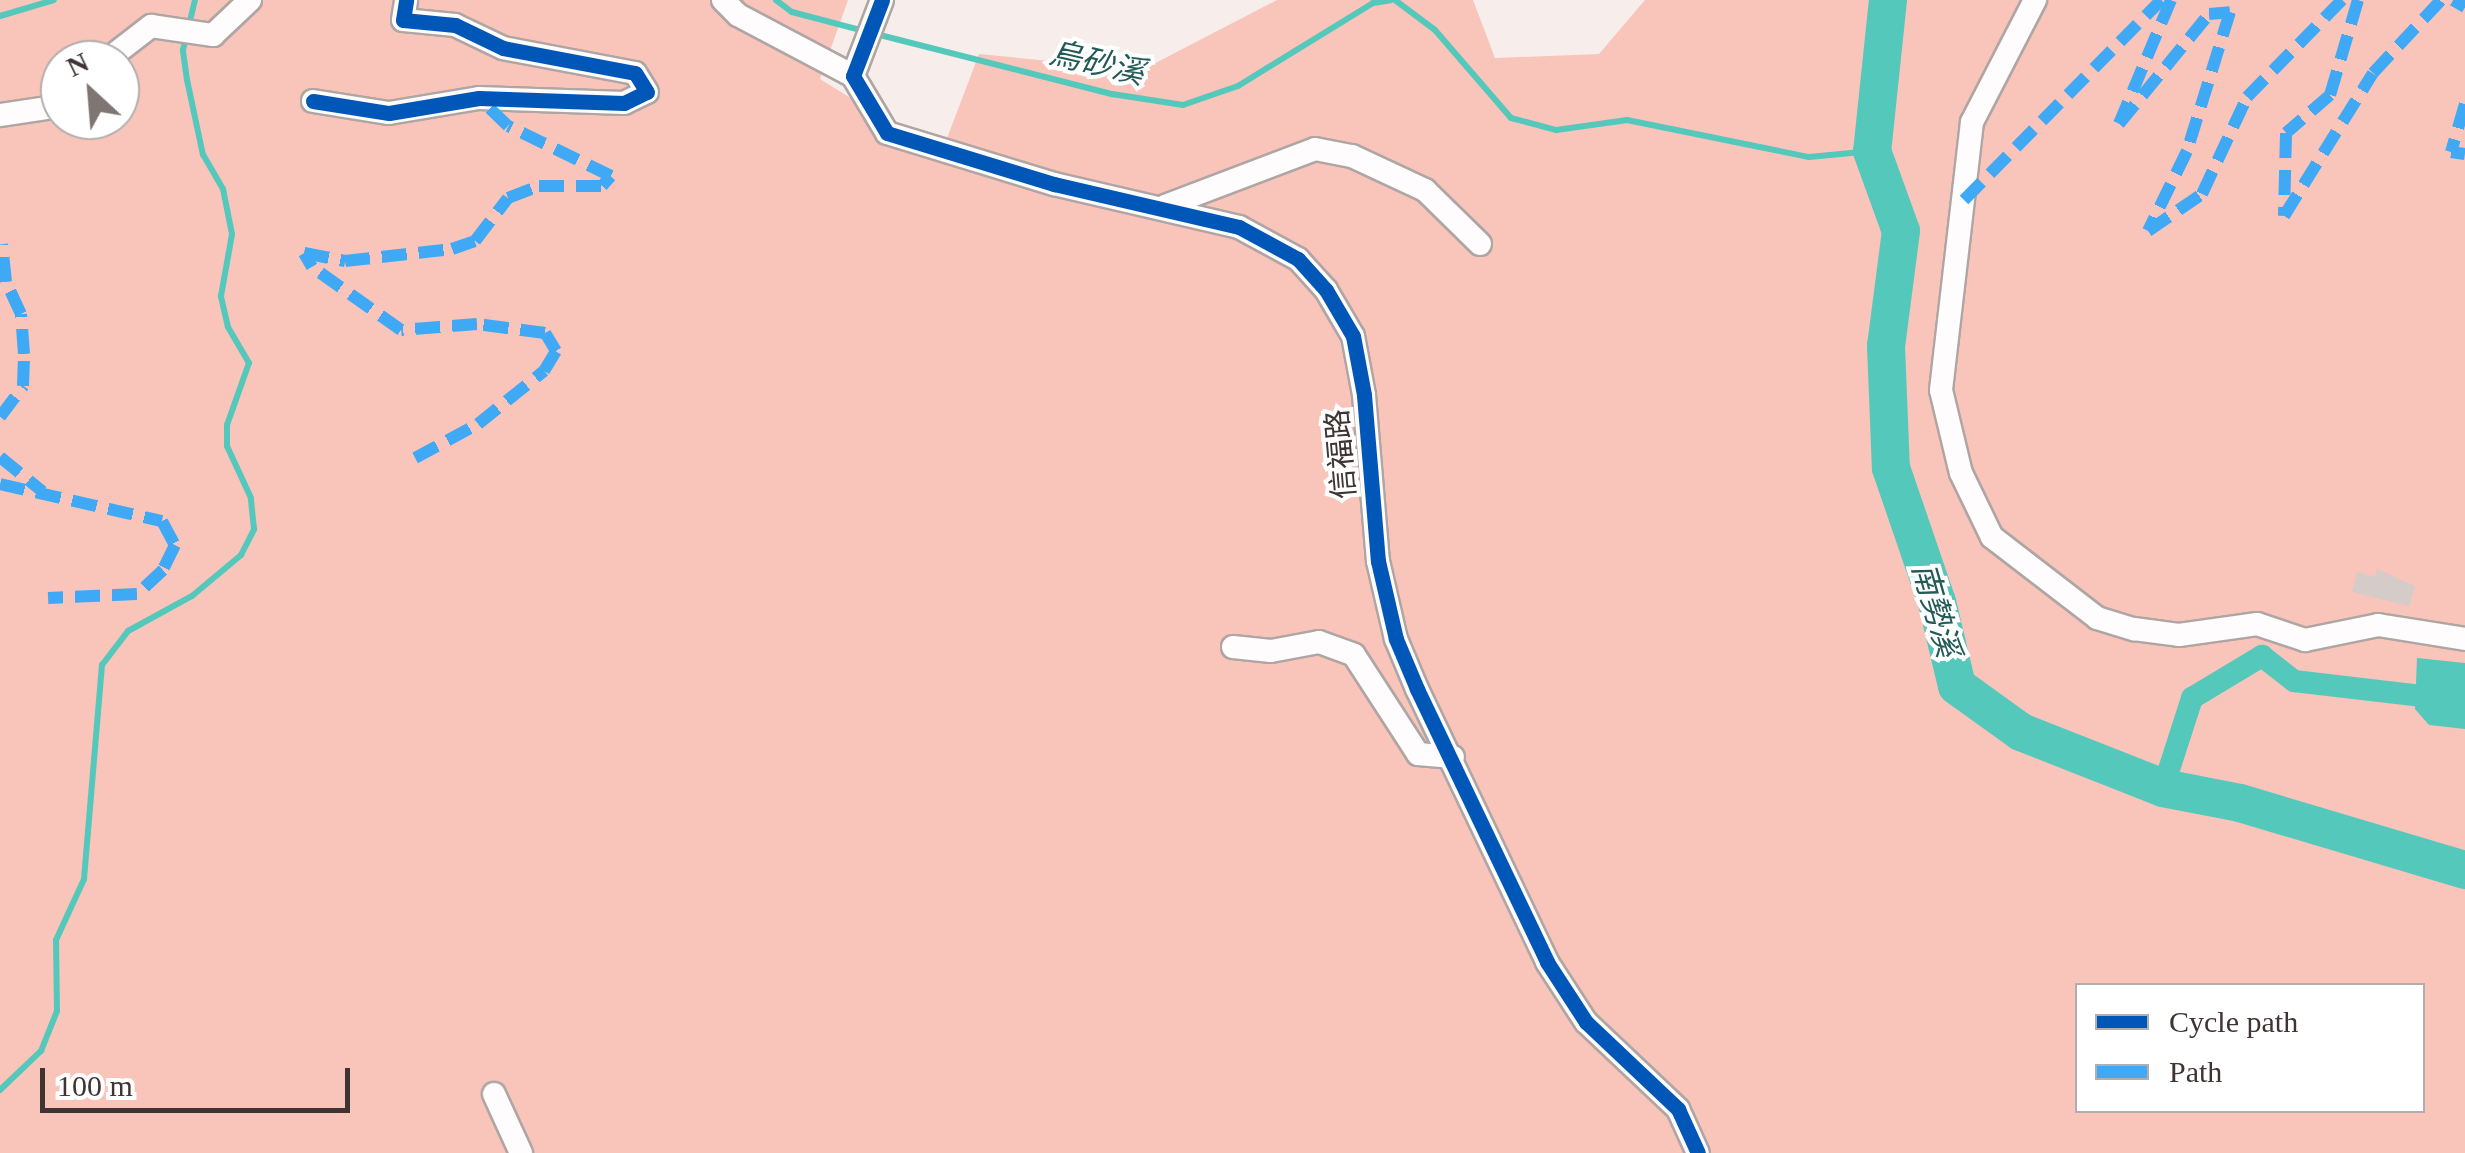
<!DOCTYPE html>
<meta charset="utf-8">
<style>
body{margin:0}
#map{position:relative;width:2465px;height:1153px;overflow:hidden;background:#f7eeec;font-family:"Times New Roman","Noto Sans TC",serif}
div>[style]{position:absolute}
.green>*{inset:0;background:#f9c4ba}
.water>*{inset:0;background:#55c8bc}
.stream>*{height:6px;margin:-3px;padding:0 3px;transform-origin:3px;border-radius:3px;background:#55c8bc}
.canal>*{height:22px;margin:-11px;padding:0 11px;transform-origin:11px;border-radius:11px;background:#55c8bc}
.river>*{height:38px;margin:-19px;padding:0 19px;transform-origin:19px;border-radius:19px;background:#55c8bc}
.building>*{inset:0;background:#d5cbc9}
.roads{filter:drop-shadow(2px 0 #afa6a4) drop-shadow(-2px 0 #afa6a4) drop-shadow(0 2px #afa6a4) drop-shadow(0 -2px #afa6a4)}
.minor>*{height:22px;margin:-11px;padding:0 11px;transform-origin:11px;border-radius:11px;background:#fefcfc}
.quiet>*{height:12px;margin-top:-6px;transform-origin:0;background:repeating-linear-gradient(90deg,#3fa9f5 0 25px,transparent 0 37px)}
.cycleway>*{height:15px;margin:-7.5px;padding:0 7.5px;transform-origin:7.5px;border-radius:7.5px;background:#0057b8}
span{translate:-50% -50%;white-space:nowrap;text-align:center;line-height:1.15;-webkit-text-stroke:8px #fff;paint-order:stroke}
.street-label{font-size:30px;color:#3f3432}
.water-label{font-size:32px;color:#225b55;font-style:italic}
.legend{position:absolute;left:2075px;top:983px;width:350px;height:130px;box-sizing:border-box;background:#fff;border:2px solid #b2aead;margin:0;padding:12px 18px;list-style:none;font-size:30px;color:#3f3432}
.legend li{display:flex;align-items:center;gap:20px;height:50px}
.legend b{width:50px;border:2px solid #b2aead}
.north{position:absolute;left:40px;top:40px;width:100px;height:100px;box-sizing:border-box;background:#fff;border:2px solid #b2aead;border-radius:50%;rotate:334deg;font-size:28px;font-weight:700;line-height:40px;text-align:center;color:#3f3432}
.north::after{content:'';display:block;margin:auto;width:35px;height:45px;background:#7f7573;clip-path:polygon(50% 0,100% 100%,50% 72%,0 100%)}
.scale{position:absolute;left:40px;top:1068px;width:310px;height:45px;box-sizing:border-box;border:5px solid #3f3432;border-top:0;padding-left:12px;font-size:30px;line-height:35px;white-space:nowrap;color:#3f3432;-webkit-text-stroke:8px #fff;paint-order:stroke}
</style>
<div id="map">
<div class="green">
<div style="clip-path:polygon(evenodd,0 0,848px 0,820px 79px,941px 154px,979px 54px,1142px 70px,1277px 0,1473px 0,1495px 58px,1599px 54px,1645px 0,2465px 0,2465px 1153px,0 1153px,0 0,60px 60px,120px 60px,120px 120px,60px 120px,60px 60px,0 0,2078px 986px,2422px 986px,2422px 1110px,2078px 1110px,2078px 986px)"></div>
</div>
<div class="water">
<div style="clip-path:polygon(2417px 658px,2465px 663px,2465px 729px,2429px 725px,2415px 709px)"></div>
</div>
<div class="stream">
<div style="left:776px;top:0;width:20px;rotate:37deg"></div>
<div style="left:792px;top:12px;width:74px;rotate:14.8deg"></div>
<div style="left:1395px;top:0;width:50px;rotate:36.9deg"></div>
<div style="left:1435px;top:30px;width:116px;rotate:49.2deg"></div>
<div style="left:1511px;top:118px;width:47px;rotate:14.9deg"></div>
<div style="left:1556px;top:130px;width:72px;rotate:-8deg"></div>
<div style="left:1627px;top:120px;width:186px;rotate:11.5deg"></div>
<div style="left:1809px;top:157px;width:63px;rotate:-5.4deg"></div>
<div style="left:0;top:16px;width:56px;rotate:-16.5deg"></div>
<div style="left:876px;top:34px;width:244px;rotate:14.3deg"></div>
<div style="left:1112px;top:94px;width:72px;rotate:8.8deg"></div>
<div style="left:1183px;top:105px;width:58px;rotate:-19.1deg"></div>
<div style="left:1238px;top:86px;width:158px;rotate:-31.6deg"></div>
<div style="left:1373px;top:3px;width:18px;rotate:-9deg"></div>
<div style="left:0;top:1090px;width:57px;rotate:-43.6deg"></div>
<div style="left:41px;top:1051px;width:43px;rotate:-68.2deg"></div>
<div style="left:57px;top:1011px;width:71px;rotate:-90.8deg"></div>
<div style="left:56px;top:940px;width:67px;rotate:-65.3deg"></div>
<div style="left:84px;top:879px;width:215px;rotate:-85.2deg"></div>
<div style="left:102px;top:665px;width:43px;rotate:-52.6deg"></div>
<div style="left:128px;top:631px;width:73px;rotate:-28.7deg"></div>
<div style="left:192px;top:596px;width:64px;rotate:-39.9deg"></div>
<div style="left:241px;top:555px;width:29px;rotate:-63deg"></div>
<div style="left:254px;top:529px;width:31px;rotate:-96deg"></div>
<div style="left:251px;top:498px;width:57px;rotate:-114.8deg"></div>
<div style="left:227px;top:446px;width:21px;rotate:-90deg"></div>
<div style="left:227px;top:425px;width:66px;rotate:-70.5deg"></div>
<div style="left:249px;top:363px;width:42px;rotate:-120.3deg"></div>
<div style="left:228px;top:327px;width:32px;rotate:-103deg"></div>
<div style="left:221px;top:296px;width:63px;rotate:-79.9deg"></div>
<div style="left:232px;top:234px;width:46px;rotate:-101.3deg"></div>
<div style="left:223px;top:189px;width:39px;rotate:-120deg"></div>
<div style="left:203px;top:155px;width:77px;rotate:-102deg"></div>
<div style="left:187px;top:80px;width:30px;rotate:-98deg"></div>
<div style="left:183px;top:50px;width:51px;rotate:-76.5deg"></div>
</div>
<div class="canal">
<div style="left:2163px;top:788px;width:95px;rotate:-72.1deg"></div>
<div style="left:2192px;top:698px;width:82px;rotate:-31deg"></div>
<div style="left:2262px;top:656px;width:41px;rotate:38deg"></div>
<div style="left:2294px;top:681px;width:172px;rotate:6.7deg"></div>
</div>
<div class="river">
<div style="left:1888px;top:0;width:152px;rotate:96deg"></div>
<div style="left:1872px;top:151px;width:85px;rotate:70.1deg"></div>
<div style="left:1901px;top:231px;width:116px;rotate:97.4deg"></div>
<div style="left:1886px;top:346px;width:122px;rotate:87.7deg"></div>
<div style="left:1891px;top:468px;width:142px;rotate:71.1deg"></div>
<div style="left:1937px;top:602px;width:86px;rotate:76.6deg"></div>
<div style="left:1957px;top:686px;width:79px;rotate:35.7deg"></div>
<div style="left:2021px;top:732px;width:153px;rotate:21.5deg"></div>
<div style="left:2163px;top:788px;width:78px;rotate:11deg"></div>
<div style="left:2240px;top:803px;width:235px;rotate:16.6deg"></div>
</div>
<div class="building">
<div style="clip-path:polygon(2377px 569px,2415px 586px,2409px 606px,2352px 592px,2357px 572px,2375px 577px)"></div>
</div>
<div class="roads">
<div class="minor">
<div style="left:723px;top:0;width:21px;rotate:45deg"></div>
<div style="left:738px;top:15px;width:130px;rotate:27.9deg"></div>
<div style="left:882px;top:0;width:81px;rotate:110.9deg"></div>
<div style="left:853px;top:76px;width:66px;rotate:59.2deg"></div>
<div style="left:887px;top:133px;width:175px;rotate:17deg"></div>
<div style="left:1054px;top:184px;width:190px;rotate:13.1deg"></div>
<div style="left:1239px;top:227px;width:67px;rotate:28.5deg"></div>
<div style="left:1298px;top:259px;width:42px;rotate:47.9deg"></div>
<div style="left:1326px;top:290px;width:53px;rotate:59.6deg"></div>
<div style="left:1353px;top:336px;width:60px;rotate:79.4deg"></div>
<div style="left:1364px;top:395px;width:167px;rotate:85.2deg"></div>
<div style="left:1378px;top:561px;width:80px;rotate:77deg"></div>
<div style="left:1396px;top:639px;width:54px;rotate:67.2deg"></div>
<div style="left:1417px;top:689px;width:302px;rotate:64.5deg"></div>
<div style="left:1547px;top:962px;width:72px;rotate:57deg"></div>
<div style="left:1586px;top:1022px;width:127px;rotate:43.4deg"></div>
<div style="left:1678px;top:1109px;width:48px;rotate:65.6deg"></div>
<div style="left:2035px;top:0;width:137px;rotate:117.3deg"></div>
<div style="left:1972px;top:122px;width:270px;rotate:96.6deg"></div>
<div style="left:1941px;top:390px;width:85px;rotate:76.5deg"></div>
<div style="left:1961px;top:473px;width:71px;rotate:64.2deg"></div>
<div style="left:1992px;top:537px;width:133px;rotate:37.6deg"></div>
<div style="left:2097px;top:618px;width:39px;rotate:17deg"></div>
<div style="left:2134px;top:629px;width:45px;rotate:7.6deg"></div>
<div style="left:2179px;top:635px;width:79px;rotate:-8deg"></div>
<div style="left:2257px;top:624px;width:51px;rotate:18.4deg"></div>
<div style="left:2305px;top:640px;width:75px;rotate:-11.6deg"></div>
<div style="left:2378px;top:625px;width:88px;rotate:9.1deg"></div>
<div style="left:107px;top:60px;width:56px;rotate:-37.7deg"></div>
<div style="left:151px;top:26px;width:63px;rotate:8.3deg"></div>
<div style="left:213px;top:35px;width:51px;rotate:-43.4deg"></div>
<div style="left:313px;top:101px;width:77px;rotate:9deg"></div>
<div style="left:389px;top:113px;width:91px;rotate:-9.5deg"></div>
<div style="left:479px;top:98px;width:145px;rotate:2deg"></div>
<div style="left:624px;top:103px;width:25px;rotate:-26deg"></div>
<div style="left:647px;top:92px;width:22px;rotate:-122deg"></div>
<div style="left:635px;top:73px;width:134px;rotate:-169.3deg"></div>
<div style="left:503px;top:48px;width:53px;rotate:-154.4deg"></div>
<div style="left:455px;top:25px;width:52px;rotate:-174.5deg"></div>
<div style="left:403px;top:20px;width:20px;rotate:-81deg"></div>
<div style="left:0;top:115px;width:61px;rotate:-8.5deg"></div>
<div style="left:1165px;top:206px;width:160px;rotate:-20.8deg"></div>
<div style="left:1315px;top:149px;width:38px;rotate:11deg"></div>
<div style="left:1352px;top:156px;width:81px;rotate:25deg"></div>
<div style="left:1425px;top:190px;width:77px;rotate:44.5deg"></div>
<div style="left:1233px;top:647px;width:38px;rotate:6deg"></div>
<div style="left:1271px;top:651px;width:49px;rotate:-10.6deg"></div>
<div style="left:1319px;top:642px;width:37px;rotate:20deg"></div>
<div style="left:1354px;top:655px;width:118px;rotate:57.1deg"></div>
<div style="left:1418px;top:754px;width:35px;rotate:5deg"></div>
<div style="left:494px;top:1094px;width:65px;rotate:65.4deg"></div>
</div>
</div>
<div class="quiet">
<div style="left:2171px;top:0;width:134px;rotate:112.8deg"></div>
<div style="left:2119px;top:124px;width:142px;rotate:-50.7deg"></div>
<div style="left:2209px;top:14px;width:21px;rotate:-5deg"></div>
<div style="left:2230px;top:12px;width:145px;rotate:107.2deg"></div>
<div style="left:2187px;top:151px;width:89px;rotate:116deg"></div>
<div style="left:2148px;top:231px;width:65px;rotate:-34.4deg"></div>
<div style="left:2202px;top:194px;width:107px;rotate:-65.1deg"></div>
<div style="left:2247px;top:97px;width:136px;rotate:-45.6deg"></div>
<div style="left:2358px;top:0;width:99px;rotate:106.4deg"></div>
<div style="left:2330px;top:95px;width:58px;rotate:139.2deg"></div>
<div style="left:2286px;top:133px;width:83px;rotate:91.4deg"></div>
<div style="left:2284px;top:216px;width:168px;rotate:-58.1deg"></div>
<div style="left:2373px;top:73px;width:100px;rotate:-47deg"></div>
<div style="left:2453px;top:0;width:14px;rotate:30deg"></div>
<div style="left:2465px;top:104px;width:50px;rotate:106.3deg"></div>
<div style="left:2451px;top:152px;width:14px;rotate:8deg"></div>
<div style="left:1964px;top:200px;width:281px;rotate:-45.4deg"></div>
<div style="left:0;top:417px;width:39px;rotate:-53deg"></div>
<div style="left:23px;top:386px;width:32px;rotate:-88deg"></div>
<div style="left:24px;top:354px;width:40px;rotate:-94.3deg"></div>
<div style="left:21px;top:314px;width:35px;rotate:-115deg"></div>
<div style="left:6px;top:282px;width:38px;rotate:-96deg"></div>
<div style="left:0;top:457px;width:55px;rotate:39.1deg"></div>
<div style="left:415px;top:458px;width:72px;rotate:-28.4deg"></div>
<div style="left:478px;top:424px;width:85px;rotate:-38.8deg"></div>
<div style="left:544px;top:371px;width:23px;rotate:-59deg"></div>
<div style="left:556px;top:351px;width:21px;rotate:-121deg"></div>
<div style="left:545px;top:333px;width:69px;rotate:-172.5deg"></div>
<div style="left:477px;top:324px;width:76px;rotate:175.5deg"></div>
<div style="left:401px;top:330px;width:109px;rotate:-144.7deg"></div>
<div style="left:312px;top:267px;width:16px;rotate:-120deg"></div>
<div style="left:304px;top:253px;width:42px;rotate:11deg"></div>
<div style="left:345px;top:261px;width:108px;rotate:-6.4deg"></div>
<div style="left:452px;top:249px;width:24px;rotate:-19deg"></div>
<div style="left:475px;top:241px;width:54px;rotate:-52.5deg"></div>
<div style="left:508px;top:198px;width:33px;rotate:-21deg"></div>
<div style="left:539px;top:186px;width:63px"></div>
<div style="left:602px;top:186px;width:13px;rotate:-48deg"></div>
<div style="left:611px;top:176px;width:114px;rotate:-154.1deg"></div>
<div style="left:508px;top:126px;width:40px;rotate:-136deg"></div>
<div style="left:0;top:484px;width:166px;rotate:12.9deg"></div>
<div style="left:162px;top:521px;width:27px;rotate:62deg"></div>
<div style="left:175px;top:545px;width:28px;rotate:116deg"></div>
<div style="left:163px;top:570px;width:35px;rotate:137deg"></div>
<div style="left:137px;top:594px;width:89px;rotate:177.4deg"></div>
</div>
<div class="cycleway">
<div style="left:882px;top:0;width:81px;rotate:110.9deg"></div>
<div style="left:853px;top:76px;width:66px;rotate:59.2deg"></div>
<div style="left:887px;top:133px;width:175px;rotate:17deg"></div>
<div style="left:1054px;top:184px;width:190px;rotate:13.1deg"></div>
<div style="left:1239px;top:227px;width:67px;rotate:28.5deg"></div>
<div style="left:1298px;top:259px;width:42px;rotate:47.9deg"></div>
<div style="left:1326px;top:290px;width:53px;rotate:59.6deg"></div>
<div style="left:1353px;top:336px;width:60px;rotate:79.4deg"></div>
<div style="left:1364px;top:395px;width:167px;rotate:85.2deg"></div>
<div style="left:1378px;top:561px;width:80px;rotate:77deg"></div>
<div style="left:1396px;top:639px;width:54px;rotate:67.2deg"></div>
<div style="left:1417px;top:689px;width:302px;rotate:64.5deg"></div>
<div style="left:1547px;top:962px;width:72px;rotate:57deg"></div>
<div style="left:1586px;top:1022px;width:127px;rotate:43.4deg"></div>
<div style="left:1678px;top:1109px;width:48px;rotate:65.6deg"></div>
<div style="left:313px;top:101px;width:77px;rotate:9deg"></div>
<div style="left:389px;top:113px;width:91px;rotate:-9.5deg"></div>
<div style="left:479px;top:98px;width:145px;rotate:2deg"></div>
<div style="left:624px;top:103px;width:25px;rotate:-26deg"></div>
<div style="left:647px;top:92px;width:22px;rotate:-122deg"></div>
<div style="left:635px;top:73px;width:134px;rotate:-169.3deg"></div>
<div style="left:503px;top:48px;width:53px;rotate:-154.4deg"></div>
<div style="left:455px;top:25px;width:52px;rotate:-174.5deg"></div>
<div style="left:403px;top:20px;width:20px;rotate:-81deg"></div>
</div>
<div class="street-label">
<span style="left:1341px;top:454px;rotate:-95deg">信福路</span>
</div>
<div class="water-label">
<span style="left:1097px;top:63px;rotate:13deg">烏砂溪</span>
<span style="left:1936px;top:610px;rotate:74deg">南勢溪</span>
</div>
<ul class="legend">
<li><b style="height:12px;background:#0057b8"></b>Cycle path</li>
<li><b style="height:12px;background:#3fa9f5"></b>Path</li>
</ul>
<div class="north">N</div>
<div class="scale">100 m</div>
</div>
